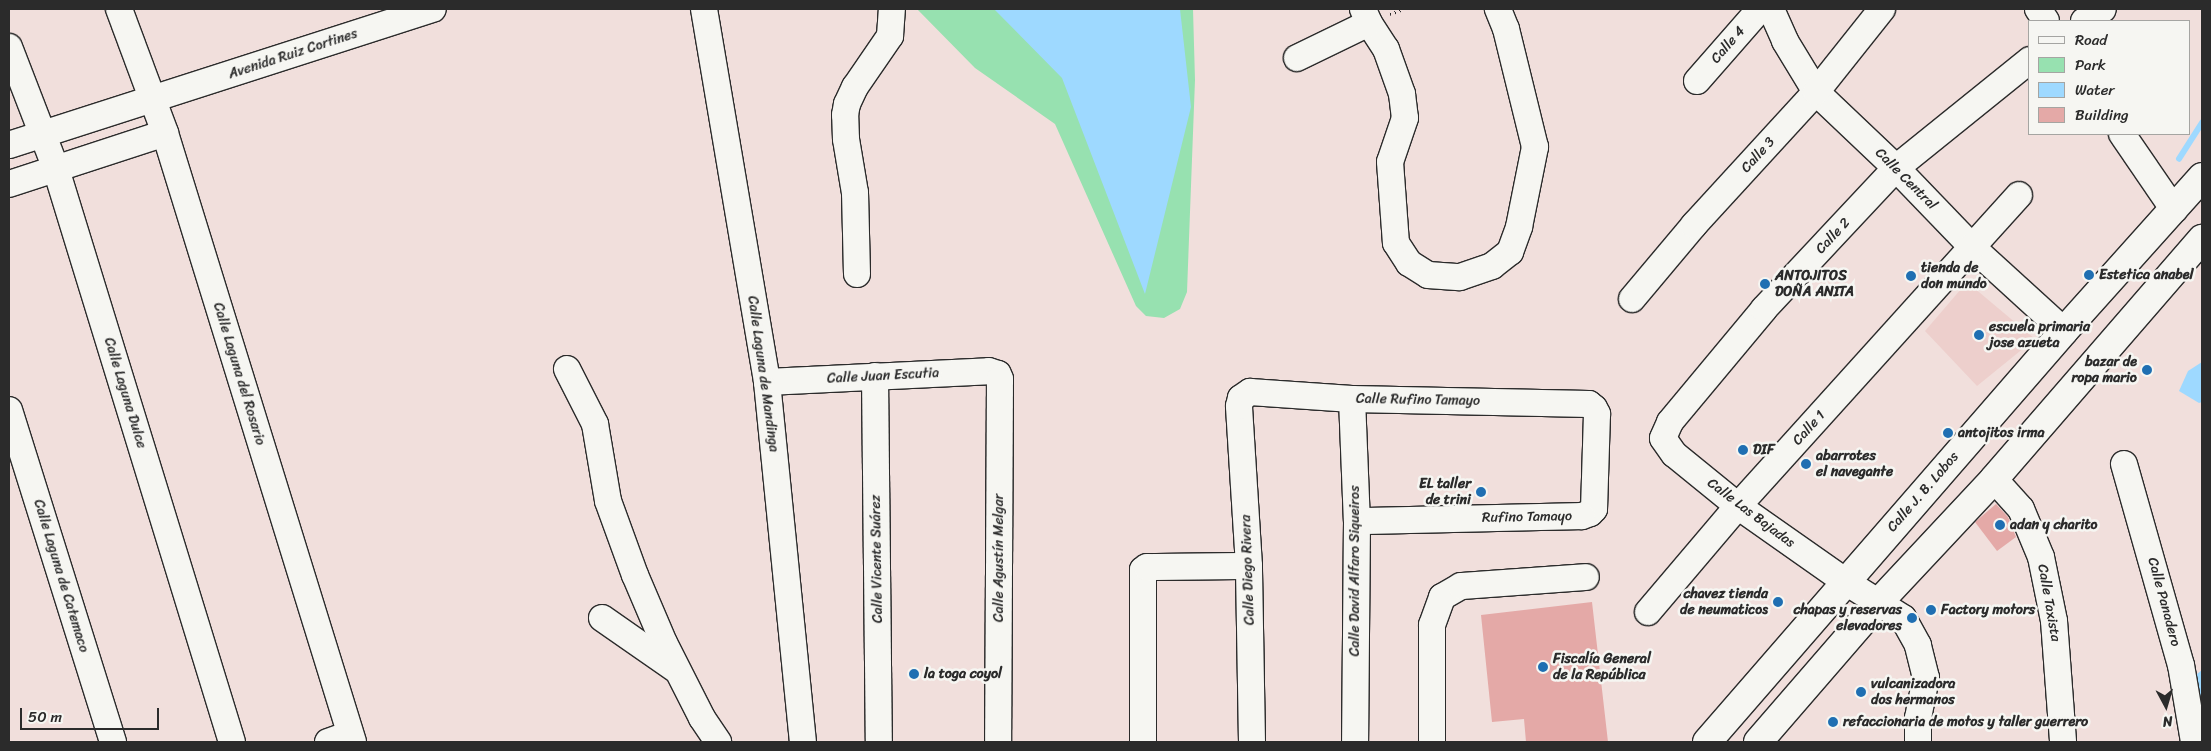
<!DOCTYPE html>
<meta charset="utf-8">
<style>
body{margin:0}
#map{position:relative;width:2211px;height:751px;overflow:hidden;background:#f1dfdc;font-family:Sriracha,sans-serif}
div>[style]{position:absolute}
.built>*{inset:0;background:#edcfcc}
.green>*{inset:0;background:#97e1b0}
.water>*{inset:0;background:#9ed9ff}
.stream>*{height:5.5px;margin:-2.75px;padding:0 2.75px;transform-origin:2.75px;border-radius:2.75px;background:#9ed9ff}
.building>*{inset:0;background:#e4a9a7}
.path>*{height:3px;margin-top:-1.5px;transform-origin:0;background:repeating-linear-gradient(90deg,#2b2b2b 0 1px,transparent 0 5px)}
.roads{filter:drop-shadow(1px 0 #2b2b2b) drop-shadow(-1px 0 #2b2b2b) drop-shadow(0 1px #2b2b2b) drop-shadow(0 -1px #2b2b2b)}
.minor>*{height:26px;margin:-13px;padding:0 13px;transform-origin:13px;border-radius:13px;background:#f6f6f2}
.major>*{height:28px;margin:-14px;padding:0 14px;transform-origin:14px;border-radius:14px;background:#f6f6f2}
.dots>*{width:14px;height:14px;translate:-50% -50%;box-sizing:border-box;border:2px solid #f6f6f2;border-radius:50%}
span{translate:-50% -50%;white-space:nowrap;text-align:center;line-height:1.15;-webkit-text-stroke:5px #f6f6f2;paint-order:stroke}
.street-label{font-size:14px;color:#2b2b2b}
.poi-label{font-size:14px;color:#2b2b2b;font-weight:700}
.left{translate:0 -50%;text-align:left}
.right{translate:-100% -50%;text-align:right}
.frame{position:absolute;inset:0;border:10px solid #2b2b2b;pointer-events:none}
.legend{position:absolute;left:2028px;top:20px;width:162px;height:115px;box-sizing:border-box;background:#f6f6f2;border:1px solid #a5a5a2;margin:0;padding:6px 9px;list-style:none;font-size:15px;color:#2b2b2b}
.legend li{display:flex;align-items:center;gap:10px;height:25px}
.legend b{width:25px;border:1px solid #a5a5a2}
.north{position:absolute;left:2141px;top:681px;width:50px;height:50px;-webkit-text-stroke:4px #f6f6f2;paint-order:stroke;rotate:174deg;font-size:14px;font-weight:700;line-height:20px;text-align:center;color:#2b2b2b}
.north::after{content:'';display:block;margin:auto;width:18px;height:22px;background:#2b2b2b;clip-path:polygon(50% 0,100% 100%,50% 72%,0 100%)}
.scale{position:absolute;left:20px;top:708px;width:139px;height:22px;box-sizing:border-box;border:2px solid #2b2b2b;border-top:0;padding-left:6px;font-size:15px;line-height:18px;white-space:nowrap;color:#2b2b2b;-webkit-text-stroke:4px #f6f6f2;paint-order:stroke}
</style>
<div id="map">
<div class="built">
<div style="clip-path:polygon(1967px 282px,2035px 339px,1977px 386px,1925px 331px)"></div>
</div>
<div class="green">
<div style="clip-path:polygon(917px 9px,1193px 9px,1195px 80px,1187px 292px,1180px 309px,1164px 318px,1146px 316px,1136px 306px,1055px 124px,975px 68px)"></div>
</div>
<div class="water">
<div style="clip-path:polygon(994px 9px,1180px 9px,1191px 107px,1145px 294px,1062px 78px)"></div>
<div style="clip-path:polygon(2202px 362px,2202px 402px,2199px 403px,2179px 391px,2188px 371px)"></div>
<div style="clip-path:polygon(2202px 670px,2202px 742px,2192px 678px)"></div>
</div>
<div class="stream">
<div style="left:2179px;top:159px;width:43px;rotate:-57.4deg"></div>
</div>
<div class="building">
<div style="clip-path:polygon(1996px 504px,2008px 517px,2016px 537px,1997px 551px,1975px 522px)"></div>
<div style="clip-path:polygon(1592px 602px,1608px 742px,1526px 742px,1524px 719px,1492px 722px,1481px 615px)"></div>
</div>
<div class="path">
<div style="left:1390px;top:14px;width:14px;rotate:-21deg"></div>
</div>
<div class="roads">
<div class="minor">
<div style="left:119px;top:9px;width:132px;rotate:69.6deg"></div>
<div style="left:165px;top:133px;width:637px;rotate:72.84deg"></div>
<div style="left:704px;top:9px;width:378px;rotate:80.4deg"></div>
<div style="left:767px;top:382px;width:362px;rotate:84.3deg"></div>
<div style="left:1363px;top:9px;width:15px;rotate:67deg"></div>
<div style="left:1369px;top:23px;width:31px;rotate:57deg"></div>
<div style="left:1386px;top:49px;width:48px;rotate:70.4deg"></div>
<div style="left:1402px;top:94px;width:24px;rotate:83deg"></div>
<div style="left:1405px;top:118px;width:46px;rotate:108.8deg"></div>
<div style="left:1390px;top:162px;width:81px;rotate:85.8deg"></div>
<div style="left:1396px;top:243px;width:24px;rotate:57deg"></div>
<div style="left:1409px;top:263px;width:22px;rotate:32deg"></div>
<div style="left:1428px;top:275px;width:32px;rotate:4deg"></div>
<div style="left:1460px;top:277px;width:34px;rotate:-19deg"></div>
<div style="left:1492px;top:266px;width:23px;rotate:-38deg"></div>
<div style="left:1510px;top:252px;width:27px;rotate:-70deg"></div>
<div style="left:1519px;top:227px;width:82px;rotate:-78.7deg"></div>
<div style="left:1535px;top:147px;width:122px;rotate:-103.8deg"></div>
<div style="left:1506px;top:29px;width:22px;rotate:-112deg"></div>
<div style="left:1771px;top:9px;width:35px;rotate:66deg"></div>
<div style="left:1785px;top:41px;width:60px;rotate:58.7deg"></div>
<div style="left:1816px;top:92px;width:110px;rotate:43.5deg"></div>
<div style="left:1896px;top:168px;width:111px;rotate:46.1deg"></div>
<div style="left:1973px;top:248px;width:123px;rotate:42.4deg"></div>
<div style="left:2038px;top:9px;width:14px;rotate:56deg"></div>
<div style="left:2084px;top:21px;width:22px;rotate:-32deg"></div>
<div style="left:9px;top:47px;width:131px;rotate:68.9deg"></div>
<div style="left:56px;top:169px;width:599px;rotate:72.93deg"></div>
<div style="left:1297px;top:58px;width:80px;rotate:-25.9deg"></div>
<div style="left:1697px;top:81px;width:96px;rotate:-48.8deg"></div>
<div style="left:2122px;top:134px;width:92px;rotate:55.6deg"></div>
<div style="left:9px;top:145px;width:445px;rotate:-17.8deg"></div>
<div style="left:9px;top:184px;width:164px;rotate:-18.1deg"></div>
<div style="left:857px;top:274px;width:81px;rotate:-91.4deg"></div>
<div style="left:855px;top:193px;width:55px;rotate:-99.5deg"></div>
<div style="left:846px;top:139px;width:24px;rotate:-92deg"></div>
<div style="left:845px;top:115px;width:11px;rotate:-80deg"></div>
<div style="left:847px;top:104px;width:19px;rotate:-65deg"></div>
<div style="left:855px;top:87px;width:62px;rotate:-55.5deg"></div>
<div style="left:890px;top:36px;width:27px;rotate:-86deg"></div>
<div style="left:1632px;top:299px;width:97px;rotate:-50deg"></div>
<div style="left:1694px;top:225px;width:180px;rotate:-47.5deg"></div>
<div style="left:1816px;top:92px;width:106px;rotate:-51.5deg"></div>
<div style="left:567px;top:369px;width:62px;rotate:63deg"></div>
<div style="left:595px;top:424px;width:78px;rotate:80.4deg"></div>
<div style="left:608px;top:501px;width:79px;rotate:70deg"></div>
<div style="left:635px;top:575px;width:74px;rotate:66.9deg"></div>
<div style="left:664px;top:643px;width:84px;rotate:63.1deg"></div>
<div style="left:702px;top:718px;width:29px;rotate:56deg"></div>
<div style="left:875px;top:376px;width:366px;rotate:89.4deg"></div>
<div style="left:767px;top:382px;width:222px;rotate:-2.8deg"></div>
<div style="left:989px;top:371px;width:9px;rotate:18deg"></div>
<div style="left:998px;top:374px;width:5px;rotate:68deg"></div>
<div style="left:1000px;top:379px;width:363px;rotate:90.3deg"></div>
<div style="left:1352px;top:399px;width:122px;rotate:87.7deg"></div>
<div style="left:1357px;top:521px;width:221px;rotate:90.5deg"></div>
<div style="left:9px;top:410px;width:348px;rotate:72.6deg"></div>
<div style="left:2124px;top:464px;width:209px;rotate:74.2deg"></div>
<div style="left:2181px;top:665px;width:78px;rotate:80.4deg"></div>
<div style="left:1994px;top:479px;width:40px;rotate:48deg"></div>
<div style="left:2021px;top:509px;width:52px;rotate:67.4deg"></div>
<div style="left:2041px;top:557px;width:65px;rotate:78.5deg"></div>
<div style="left:2054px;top:621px;width:121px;rotate:85.7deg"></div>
<div style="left:1648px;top:612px;width:139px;rotate:-49.7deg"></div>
<div style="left:1738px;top:506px;width:419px;rotate:-47.9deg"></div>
<div style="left:602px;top:618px;width:89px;rotate:34.9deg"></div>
<div style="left:328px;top:742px;width:23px;rotate:-20deg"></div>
<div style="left:1143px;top:742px;width:172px;rotate:-90deg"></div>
<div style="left:1143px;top:570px;width:5px;rotate:-37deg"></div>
<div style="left:1147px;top:567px;width:102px;rotate:-0.6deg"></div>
<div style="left:1252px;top:742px;width:176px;rotate:-91deg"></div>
<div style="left:1249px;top:566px;width:160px;rotate:-93.6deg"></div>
<div style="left:1239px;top:406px;width:8px;rotate:-76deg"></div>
<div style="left:1241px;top:398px;width:11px;rotate:-34deg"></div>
<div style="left:1250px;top:392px;width:102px;rotate:3.9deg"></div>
<div style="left:1352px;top:399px;width:237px;rotate:1.2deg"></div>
<div style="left:1589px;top:404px;width:6px;rotate:39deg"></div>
<div style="left:1594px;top:408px;width:7px;rotate:63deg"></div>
<div style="left:1597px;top:414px;width:95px;rotate:91.8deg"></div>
<div style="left:1594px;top:509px;width:6px;rotate:135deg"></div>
<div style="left:1590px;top:513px;width:9px;rotate:159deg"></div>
<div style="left:1582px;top:516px;width:225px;rotate:178.7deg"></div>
<div style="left:1432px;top:742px;width:117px;rotate:-90deg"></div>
<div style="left:1432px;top:625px;width:30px;rotate:-70deg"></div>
<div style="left:1442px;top:597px;width:22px;rotate:-30deg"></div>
<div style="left:1461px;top:586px;width:125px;rotate:-4.1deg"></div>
<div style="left:1918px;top:742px;width:24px;rotate:-90deg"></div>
<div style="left:1918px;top:718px;width:41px;rotate:-78.7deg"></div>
<div style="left:1926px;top:678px;width:34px;rotate:-104deg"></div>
<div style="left:1918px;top:645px;width:31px;rotate:-119deg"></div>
<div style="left:1903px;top:618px;width:67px;rotate:-147.7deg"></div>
<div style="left:1846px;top:582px;width:132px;rotate:-144.9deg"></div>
<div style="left:1738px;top:506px;width:82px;rotate:-140.9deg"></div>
<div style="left:1674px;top:454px;width:19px;rotate:-125deg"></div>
<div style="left:1663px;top:438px;width:17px;rotate:-66deg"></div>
<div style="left:1670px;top:422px;width:147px;rotate:-50.2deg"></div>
<div style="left:1764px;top:309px;width:193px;rotate:-46.9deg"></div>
<div style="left:1896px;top:168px;width:172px;rotate:-38.9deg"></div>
</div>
<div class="major">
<div style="left:1707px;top:742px;width:544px;rotate:-49.02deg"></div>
<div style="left:2064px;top:331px;width:207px;rotate:-48.1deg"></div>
<div style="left:1758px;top:742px;width:186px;rotate:-49.1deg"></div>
<div style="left:1880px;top:601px;width:167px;rotate:-46.9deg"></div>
<div style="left:1994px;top:479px;width:318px;rotate:-49.1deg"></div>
</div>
</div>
<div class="dots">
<div style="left:2089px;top:275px;background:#1f6fb2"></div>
<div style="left:1911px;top:276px;background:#1f6fb2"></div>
<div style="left:1765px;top:284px;background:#1f6fb2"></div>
<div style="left:1979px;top:335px;background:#1f6fb2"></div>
<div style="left:2147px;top:370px;background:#1f6fb2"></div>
<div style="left:1948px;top:433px;background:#1f6fb2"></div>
<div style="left:1743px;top:450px;background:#1f6fb2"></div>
<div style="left:1806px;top:464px;background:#1f6fb2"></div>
<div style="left:1481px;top:492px;background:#1f6fb2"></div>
<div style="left:2000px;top:525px;background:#1f6fb2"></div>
<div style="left:1778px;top:602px;background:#1f6fb2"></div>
<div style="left:1931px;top:610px;background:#1f6fb2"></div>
<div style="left:1912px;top:618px;background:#1f6fb2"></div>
<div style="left:1543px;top:667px;background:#1f6fb2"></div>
<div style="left:914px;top:674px;background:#1f6fb2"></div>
<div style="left:1861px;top:692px;background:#1f6fb2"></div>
<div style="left:1833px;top:722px;background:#1f6fb2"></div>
</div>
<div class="street-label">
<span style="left:1728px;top:45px;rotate:-49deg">Calle 4</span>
<span style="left:293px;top:54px;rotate:-18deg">Avenida Ruiz Cortines</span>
<span style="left:1758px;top:155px;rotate:-48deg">Calle 3</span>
<span style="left:1906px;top:179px;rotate:45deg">Calle Central</span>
<span style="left:1833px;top:236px;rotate:-47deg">Calle 2</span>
<span style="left:239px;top:374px;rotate:73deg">Calle Laguna del Rosario</span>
<span style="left:763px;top:374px;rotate:82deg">Calle Laguna de Mandinga</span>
<span style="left:883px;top:376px;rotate:-3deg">Calle Juan Escutia</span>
<span style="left:125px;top:393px;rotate:73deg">Calle Laguna Dulce</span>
<span style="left:1418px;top:400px;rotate:1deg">Calle Rufino Tamayo</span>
<span style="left:1809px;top:428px;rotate:-48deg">Calle 1</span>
<span style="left:1923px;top:492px;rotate:-49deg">Calle J. B. Lobos</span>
<span style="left:1751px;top:513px;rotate:37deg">Calle Las Bajadas</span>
<span style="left:1527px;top:517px;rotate:-1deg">Rufino Tamayo</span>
<span style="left:999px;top:558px;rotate:-90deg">Calle Agustín Melgar</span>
<span style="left:877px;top:559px;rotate:-91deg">Calle Vicente Suárez</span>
<span style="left:1248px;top:570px;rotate:-92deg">Calle Diego Rivera</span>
<span style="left:1355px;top:571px;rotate:-90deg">Calle David Alfaro Siqueiros</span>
<span style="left:61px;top:576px;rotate:73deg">Calle Laguna de Catemaco</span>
<span style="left:2164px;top:602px;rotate:75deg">Calle Panadero</span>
<span style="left:2049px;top:603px;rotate:80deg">Calle Taxista</span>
</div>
<div class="poi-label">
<span class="left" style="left:1921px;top:276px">tienda de<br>don mundo</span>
<span class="left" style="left:2099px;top:275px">Estetica anabel</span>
<span class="left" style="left:1775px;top:284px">ANTOJITOS<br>DOÑA ANITA</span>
<span class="left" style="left:1989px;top:335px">escuela primaria<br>jose azueta</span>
<span class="right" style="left:2137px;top:370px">bazar de<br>ropa mario</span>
<span class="left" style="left:1958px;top:433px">antojitos irma</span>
<span class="left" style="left:1753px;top:450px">DIF</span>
<span class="left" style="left:1816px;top:464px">abarrotes<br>el navegante</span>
<span class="right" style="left:1471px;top:492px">EL taller<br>de trini</span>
<span class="left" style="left:2010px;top:525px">adan y charito</span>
<span class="right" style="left:1768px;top:602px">chavez tienda<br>de neumaticos</span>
<span class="right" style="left:1902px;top:618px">chapas y reservas<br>elevadores</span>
<span class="left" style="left:1941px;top:610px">Factory motors</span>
<span class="left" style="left:1553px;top:667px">Fiscalía General<br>de la República</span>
<span class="left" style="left:924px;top:674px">la toga coyol</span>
<span class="left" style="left:1871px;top:692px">vulcanizadora<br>dos hermanos</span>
<span class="left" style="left:1843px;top:722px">refaccionaria de motos y taller guerrero</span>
</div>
<div class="frame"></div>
<ul class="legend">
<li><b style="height:6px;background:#f6f6f2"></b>Road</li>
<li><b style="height:14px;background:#97e1b0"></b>Park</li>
<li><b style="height:14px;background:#9ed9ff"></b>Water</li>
<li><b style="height:14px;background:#e4a9a7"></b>Building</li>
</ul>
<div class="north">N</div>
<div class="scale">50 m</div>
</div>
